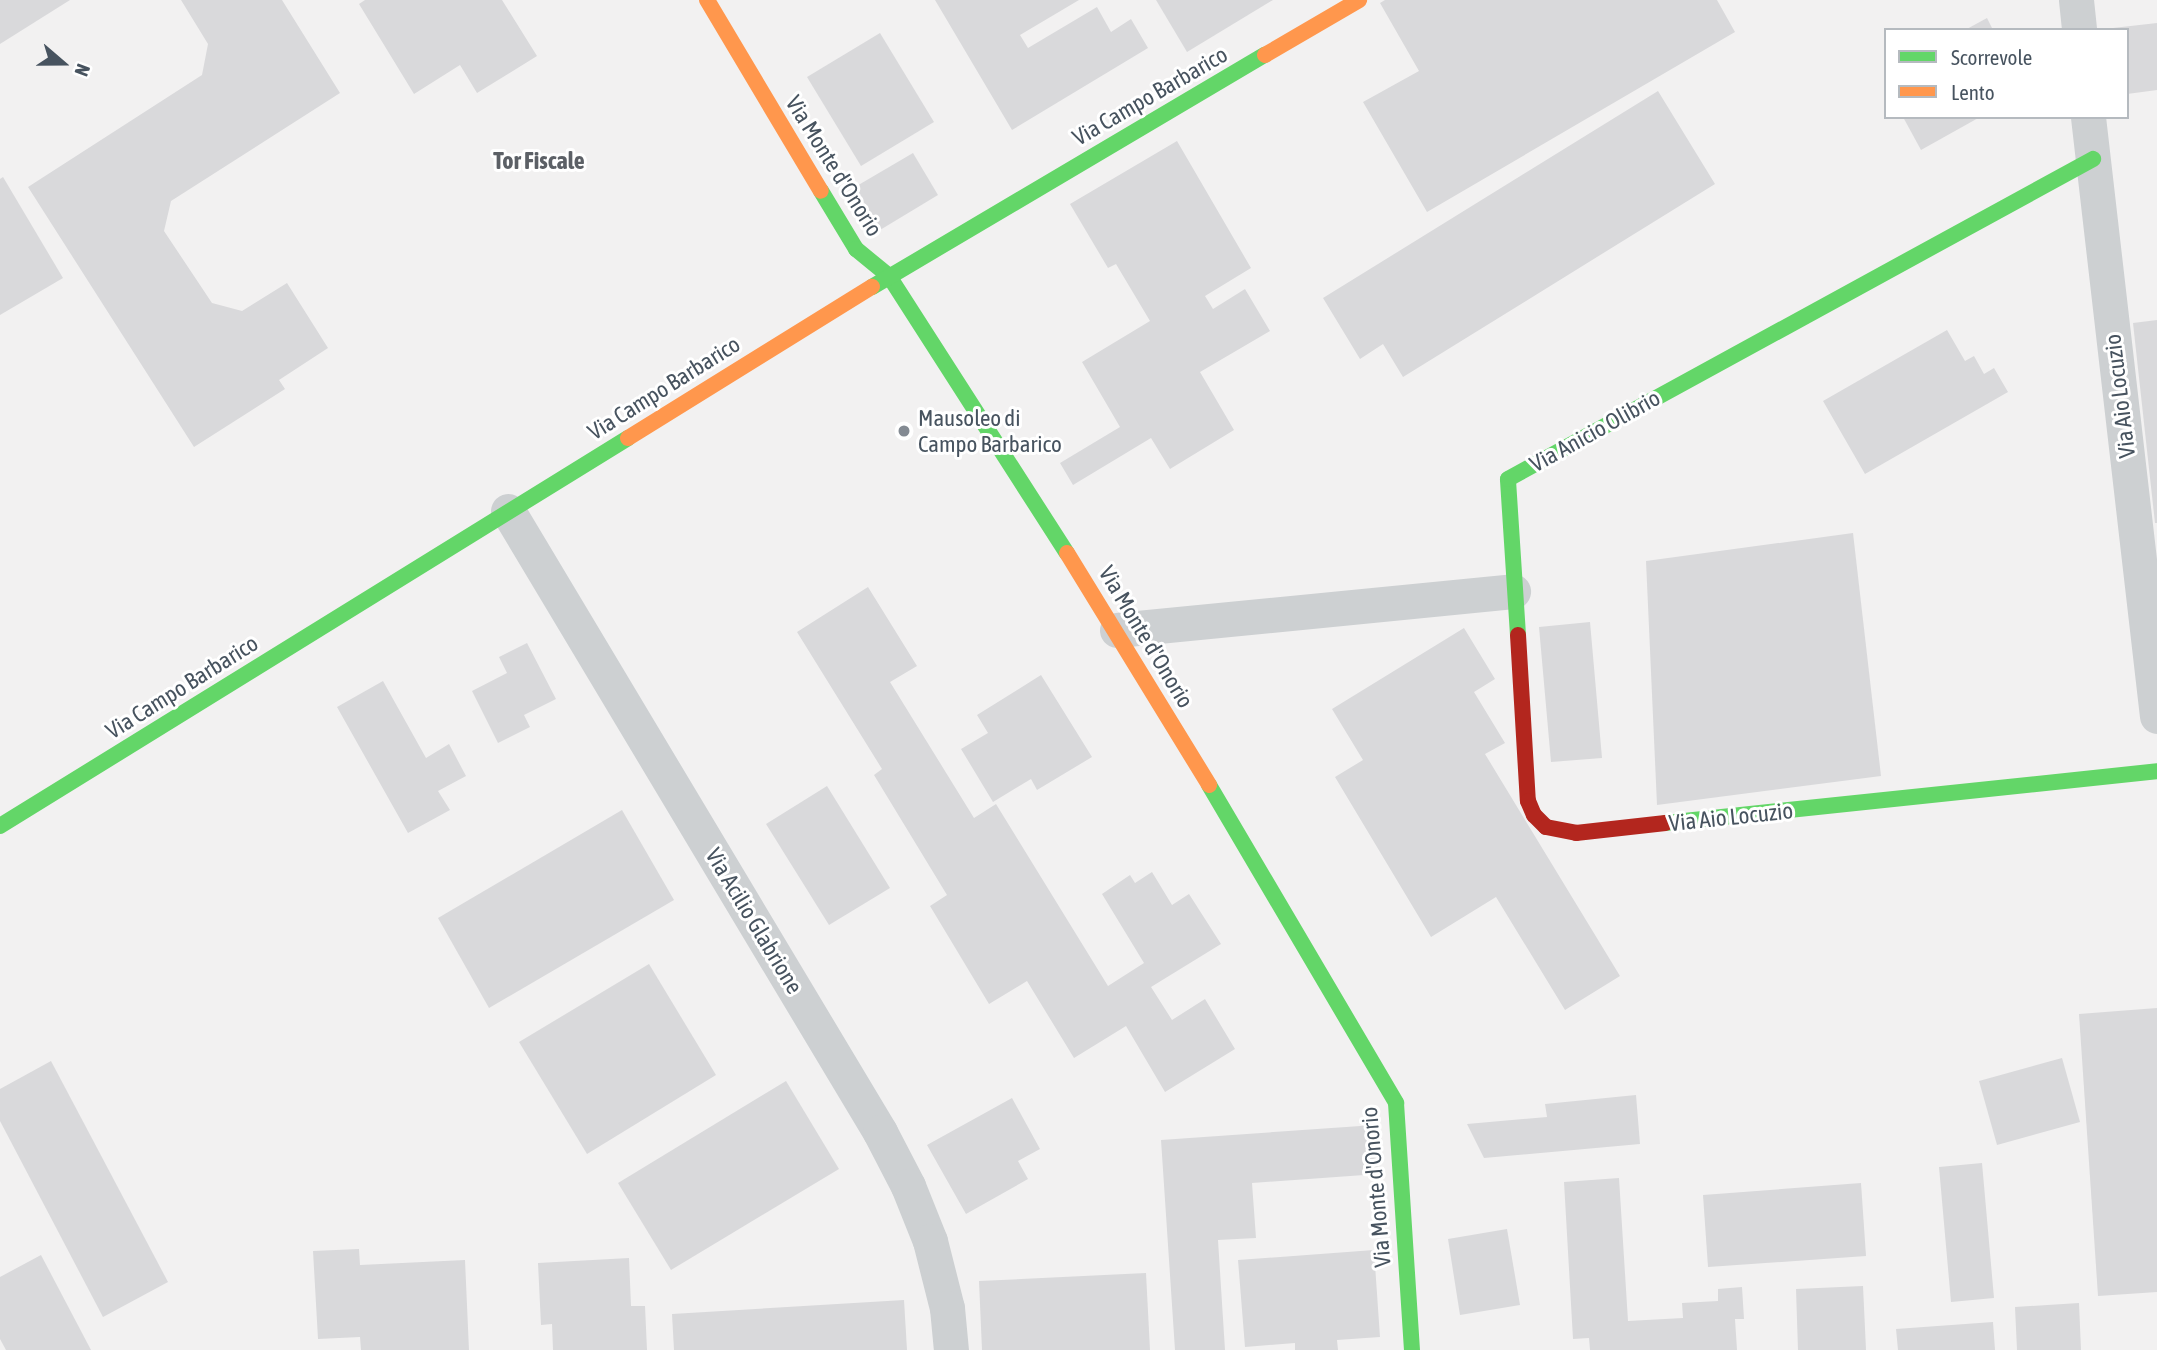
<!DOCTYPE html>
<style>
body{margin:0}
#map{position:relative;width:2157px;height:1350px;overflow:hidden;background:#f2f1f1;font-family:"Asap Condensed",sans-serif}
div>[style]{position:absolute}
.building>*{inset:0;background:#d9d9db}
.street>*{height:35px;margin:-17.5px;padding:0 17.5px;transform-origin:17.5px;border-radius:17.5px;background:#cdd0d2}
.fast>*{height:16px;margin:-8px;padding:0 8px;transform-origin:8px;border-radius:8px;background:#63d668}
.slow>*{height:16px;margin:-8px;padding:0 8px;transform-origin:8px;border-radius:8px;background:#ff974d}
.jam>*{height:16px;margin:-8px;padding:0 8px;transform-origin:8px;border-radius:8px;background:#b3261e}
.dots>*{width:19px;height:19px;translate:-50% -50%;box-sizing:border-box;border:4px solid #fff;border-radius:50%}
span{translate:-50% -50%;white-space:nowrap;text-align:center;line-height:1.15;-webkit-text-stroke:6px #fff;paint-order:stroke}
.street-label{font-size:23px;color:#47535f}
.poi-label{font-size:23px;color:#47535f}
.left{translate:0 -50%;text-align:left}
.neighbourhood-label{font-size:24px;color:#5c6066;font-weight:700}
.legend{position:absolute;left:1884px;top:28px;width:245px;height:91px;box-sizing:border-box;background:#fff;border:2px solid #b5babf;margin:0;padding:9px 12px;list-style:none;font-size:21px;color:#47535f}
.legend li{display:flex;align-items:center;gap:14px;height:35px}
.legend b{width:35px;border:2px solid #b5babf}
.north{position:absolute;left:28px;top:28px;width:70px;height:70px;-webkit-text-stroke:5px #fff;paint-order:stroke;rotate:110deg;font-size:19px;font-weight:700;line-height:28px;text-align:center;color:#47535f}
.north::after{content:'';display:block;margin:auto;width:24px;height:32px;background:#47535f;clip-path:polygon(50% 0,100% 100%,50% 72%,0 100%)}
</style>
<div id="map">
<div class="building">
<div style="clip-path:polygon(0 0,70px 0,0 44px)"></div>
<div style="clip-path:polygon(181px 0,282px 0,340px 93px,171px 201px,164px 231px,212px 303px,242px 311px,287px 283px,328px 348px,279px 380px,285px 389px,194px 447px,28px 187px,202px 75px,208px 44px)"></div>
<div style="clip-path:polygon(365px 0,502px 0,537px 56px,477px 93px,460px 65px,414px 94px,359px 4px)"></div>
<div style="clip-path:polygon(935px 0,1079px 0,1020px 35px,1028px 48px,1097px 7px,1111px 32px,1131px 19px,1148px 48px,1012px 130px)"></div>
<div style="clip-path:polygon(1156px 0,1273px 0,1187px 52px)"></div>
<div style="clip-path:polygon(1385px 0,1717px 0,1735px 32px,1427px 212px,1363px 102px,1419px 71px,1380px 3px)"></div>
<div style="clip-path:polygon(1987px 18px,1993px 30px,1965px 30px)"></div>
<div style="clip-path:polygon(2157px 23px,2157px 90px,2127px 94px,2127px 30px,2113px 28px)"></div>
<div style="clip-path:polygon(880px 33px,934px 122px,861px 166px,807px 77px)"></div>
<div style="clip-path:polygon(1658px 91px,1715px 184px,1403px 377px,1383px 344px,1360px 359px,1323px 298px)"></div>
<div style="clip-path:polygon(1903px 117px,1980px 117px,1921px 150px)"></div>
<div style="clip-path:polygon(1177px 141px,1251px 268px,1205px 296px,1213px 309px,1245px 289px,1270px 331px,1200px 372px,1234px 430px,1170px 469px,1151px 438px,1073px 485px,1060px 463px,1120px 427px,1082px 362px,1150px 321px,1116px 264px,1108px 268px,1070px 204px)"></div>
<div style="clip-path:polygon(913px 153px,938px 195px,880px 230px,855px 187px)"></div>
<div style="clip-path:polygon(3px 177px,63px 278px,0 315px,0 179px)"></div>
<div style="clip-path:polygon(2157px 320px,2157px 523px,2155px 523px,2133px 323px)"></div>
<div style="clip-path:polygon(1947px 330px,1965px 361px,1974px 356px,1984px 374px,1994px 368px,2008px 392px,1865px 474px,1823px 401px)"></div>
<div style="clip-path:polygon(1853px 533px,1881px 776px,1657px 805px,1646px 561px)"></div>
<div style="clip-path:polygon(868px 587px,917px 666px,890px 682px,974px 818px,996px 804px,1108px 986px,1144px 963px,1102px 894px,1130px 875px,1135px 883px,1152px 872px,1172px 905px,1189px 894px,1221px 944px,1151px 987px,1172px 1020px,1205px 999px,1235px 1049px,1165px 1092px,1126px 1026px,1074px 1058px,1027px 981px,989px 1004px,930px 906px,947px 895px,874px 775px,882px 769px,797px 632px)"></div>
<div style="clip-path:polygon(1590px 622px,1602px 758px,1551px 762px,1539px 627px)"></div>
<div style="clip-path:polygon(1464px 628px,1495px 679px,1474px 692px,1505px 743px,1485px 754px,1620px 976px,1565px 1010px,1496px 897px,1431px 937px,1335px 777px,1363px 760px,1332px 709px)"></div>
<div style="clip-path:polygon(527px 643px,556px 699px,524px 715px,530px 727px,498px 743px,472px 691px,507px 673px,499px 657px)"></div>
<div style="clip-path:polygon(1041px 675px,1092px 757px,1037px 790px,1031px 779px,993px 802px,961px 749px,988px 733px,977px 715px)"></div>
<div style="clip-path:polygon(383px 681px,426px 758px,449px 744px,466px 776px,438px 791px,450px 810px,408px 833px,337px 707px)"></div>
<div style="clip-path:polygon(827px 786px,890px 888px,829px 925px,766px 824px)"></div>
<div style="clip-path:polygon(622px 810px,674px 900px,489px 1008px,438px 918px)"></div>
<div style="clip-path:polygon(649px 964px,716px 1075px,587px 1154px,519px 1042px)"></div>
<div style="clip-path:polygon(2157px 1008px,2157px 1292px,2098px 1296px,2079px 1014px)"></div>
<div style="clip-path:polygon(2062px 1058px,2080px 1122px,1997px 1145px,1979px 1081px)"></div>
<div style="clip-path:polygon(51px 1061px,168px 1282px,103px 1317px,0 1121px,0 1089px)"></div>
<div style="clip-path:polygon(786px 1081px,839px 1169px,671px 1270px,618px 1183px)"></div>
<div style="clip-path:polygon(1636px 1095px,1640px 1144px,1484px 1158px,1467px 1124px,1547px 1117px,1545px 1104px)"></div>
<div style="clip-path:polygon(1012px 1098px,1040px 1149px,1018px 1161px,1028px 1179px,966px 1214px,927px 1145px)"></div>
<div style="clip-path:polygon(1375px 1125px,1378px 1174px,1252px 1183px,1256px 1238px,1218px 1240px,1225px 1350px,1175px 1350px,1161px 1140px)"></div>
<div style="clip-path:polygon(1982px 1163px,1994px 1298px,1951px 1302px,1939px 1167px)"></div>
<div style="clip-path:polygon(1619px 1178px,1628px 1321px,1683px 1318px,1682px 1303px,1718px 1301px,1718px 1289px,1742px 1287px,1744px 1319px,1735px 1319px,1737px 1350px,1590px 1350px,1589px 1338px,1573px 1339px,1564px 1182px)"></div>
<div style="clip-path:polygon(1861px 1183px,1866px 1256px,1708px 1267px,1703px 1195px)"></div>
<div style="clip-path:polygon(1507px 1229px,1520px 1305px,1460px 1315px,1448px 1239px)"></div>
<div style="clip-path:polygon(359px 1249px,360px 1265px,465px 1260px,469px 1350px,361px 1350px,360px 1337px,318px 1339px,313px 1251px)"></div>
<div style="clip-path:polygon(1374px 1250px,1380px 1337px,1337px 1340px,1338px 1350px,1295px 1350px,1295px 1343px,1245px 1347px,1238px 1260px)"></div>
<div style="clip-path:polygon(41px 1255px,91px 1350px,6px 1350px,0 1339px,0 1277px)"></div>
<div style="clip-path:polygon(629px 1258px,631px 1306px,645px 1306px,647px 1350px,553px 1350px,552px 1324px,541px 1325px,538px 1263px)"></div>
<div style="clip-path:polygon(1146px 1273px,1150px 1350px,982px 1350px,979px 1281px)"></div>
<div style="clip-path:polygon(1863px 1286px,1866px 1350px,1798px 1350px,1796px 1289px)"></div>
<div style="clip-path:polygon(904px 1300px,907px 1350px,674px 1350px,672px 1314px)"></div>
<div style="clip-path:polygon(2079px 1303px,2081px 1350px,2017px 1350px,2015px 1307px)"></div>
<div style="clip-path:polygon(1993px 1322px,1995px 1350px,1898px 1350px,1896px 1329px)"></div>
</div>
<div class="street">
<div style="left:2076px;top:0;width:30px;rotate:84deg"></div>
<div style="left:2088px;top:117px;width:603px;rotate:83.43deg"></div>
<div style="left:508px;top:511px;width:724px;rotate:59.08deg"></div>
<div style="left:880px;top:1132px;width:61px;rotate:62.6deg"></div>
<div style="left:908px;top:1186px;width:59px;rotate:68.2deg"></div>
<div style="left:930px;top:1241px;width:69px;rotate:75.8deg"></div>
<div style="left:947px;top:1308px;width:42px;rotate:84.6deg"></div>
<div style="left:1117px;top:630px;width:398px;rotate:-5.6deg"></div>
</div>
<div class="fast">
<div style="left:821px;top:191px;width:68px;rotate:58.9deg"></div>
<div style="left:856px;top:249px;width:43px;rotate:39.3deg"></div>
<div style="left:889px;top:276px;width:329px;rotate:57.3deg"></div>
<div style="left:872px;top:287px;width:456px;rotate:-30.6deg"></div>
<div style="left:1518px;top:635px;width:156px;rotate:-93.7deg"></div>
<div style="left:1508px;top:479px;width:667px;rotate:-28.68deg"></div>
<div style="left:1209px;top:785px;width:369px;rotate:59.5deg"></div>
<div style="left:1396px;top:1103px;width:248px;rotate:86.3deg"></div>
<div style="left:1665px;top:823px;width:495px;rotate:-6deg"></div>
<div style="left:0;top:826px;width:738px;rotate:-31.71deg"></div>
</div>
<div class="slow">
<div style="left:707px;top:0;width:222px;rotate:59.2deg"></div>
<div style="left:1265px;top:55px;width:109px;rotate:-30.3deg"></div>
<div style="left:628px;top:438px;width:287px;rotate:-31.8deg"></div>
<div style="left:1067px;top:553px;width:272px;rotate:58.5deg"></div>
</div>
<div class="jam">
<div style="left:1518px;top:635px;width:166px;rotate:86.6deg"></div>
<div style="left:1528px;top:801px;width:15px;rotate:67deg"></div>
<div style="left:1534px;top:815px;width:17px;rotate:45deg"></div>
<div style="left:1546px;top:827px;width:31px;rotate:11deg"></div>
<div style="left:1576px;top:833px;width:90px;rotate:-6.4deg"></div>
</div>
<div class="dots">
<div style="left:904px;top:431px;background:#838a92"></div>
</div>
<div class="street-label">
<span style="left:1150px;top:96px;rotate:-30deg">Via Campo Barbarico</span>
<span style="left:834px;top:166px;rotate:58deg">Via Monte d'Onorio</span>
<span style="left:664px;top:388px;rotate:-32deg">Via Campo Barbarico</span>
<span style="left:2120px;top:396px;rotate:-97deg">Via Aio Locuzio</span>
<span style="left:1595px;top:431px;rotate:-29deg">Via Anicio Olibrio</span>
<span style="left:1146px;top:637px;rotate:59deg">Via Monte d'Onorio</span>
<span style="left:182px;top:687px;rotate:-32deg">Via Campo Barbarico</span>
<span style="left:1731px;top:817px;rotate:-6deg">Via Aio Locuzio</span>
<span style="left:754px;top:921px;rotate:59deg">Via Acilio Glabrione</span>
<span style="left:1376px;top:1187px;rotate:-95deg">Via Monte d'Onorio</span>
</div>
<div class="poi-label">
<span class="left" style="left:918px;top:431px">Mausoleo di<br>Campo Barbarico</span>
</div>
<div class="neighbourhood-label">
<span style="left:539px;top:161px">Tor Fiscale</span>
</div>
<ul class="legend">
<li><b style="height:9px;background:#63d668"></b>Scorrevole</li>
<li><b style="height:9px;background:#ff974d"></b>Lento</li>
</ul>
<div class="north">N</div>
</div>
